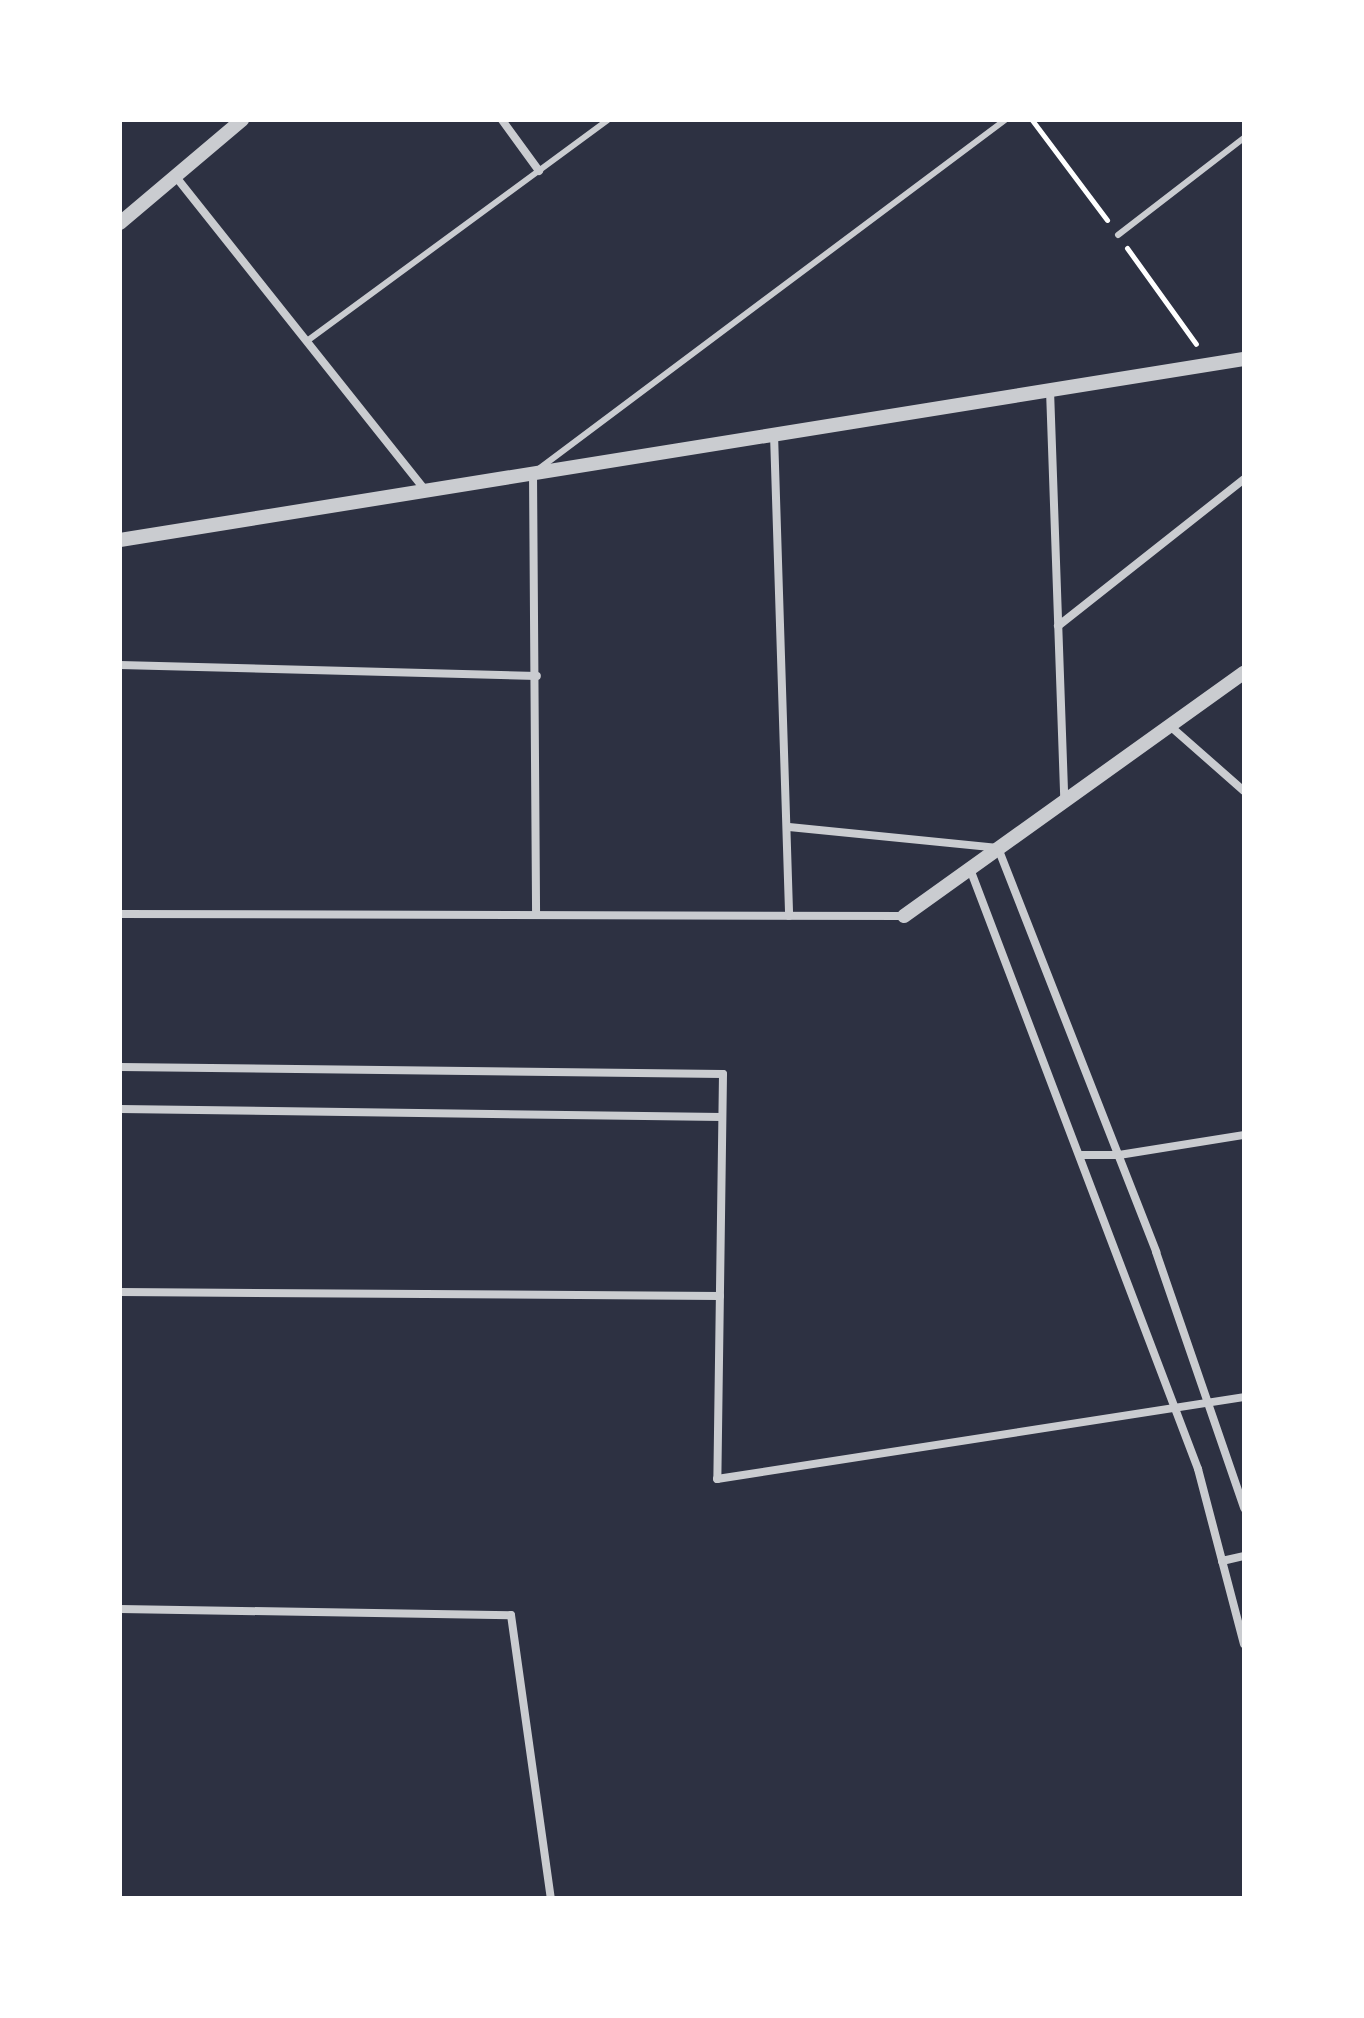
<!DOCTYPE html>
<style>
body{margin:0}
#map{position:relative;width:1364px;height:2018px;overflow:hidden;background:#2d3142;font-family:Poppins,sans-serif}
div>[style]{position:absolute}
.path>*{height:5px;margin:-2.5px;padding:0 2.5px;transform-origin:2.5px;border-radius:2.5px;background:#fff}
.service>*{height:6px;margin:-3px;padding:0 3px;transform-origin:3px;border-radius:3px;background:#caccd0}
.minor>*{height:8px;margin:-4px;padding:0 4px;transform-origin:4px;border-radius:4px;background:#caccd0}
.tertiary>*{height:14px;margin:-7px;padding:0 7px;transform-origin:7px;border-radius:7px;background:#caccd0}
span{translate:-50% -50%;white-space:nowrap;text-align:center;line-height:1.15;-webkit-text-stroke:6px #fff;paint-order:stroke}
.frame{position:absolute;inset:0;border:122px solid #fff;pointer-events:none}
</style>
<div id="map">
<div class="path">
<div style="left:1032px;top:120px;width:125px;rotate:53.1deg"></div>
<div style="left:1127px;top:248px;width:118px;rotate:54.3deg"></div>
</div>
<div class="service">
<div style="left:1118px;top:235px;width:159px;rotate:-37.6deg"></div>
<div style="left:307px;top:341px;width:373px;rotate:-36.3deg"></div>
<div style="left:540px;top:468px;width:581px;rotate:-36.81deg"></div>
</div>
<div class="minor">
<div style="left:502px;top:120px;width:63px;rotate:54deg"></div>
<div style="left:176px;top:177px;width:401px;rotate:51.5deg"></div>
<div style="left:1050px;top:390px;width:411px;rotate:88deg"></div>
<div style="left:774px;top:434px;width:482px;rotate:88.2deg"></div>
<div style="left:533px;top:473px;width:442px;rotate:89.6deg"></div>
<div style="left:1058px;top:626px;width:237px;rotate:-38.3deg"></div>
<div style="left:120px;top:665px;width:417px;rotate:1.5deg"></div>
<div style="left:1170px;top:726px;width:98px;rotate:41.3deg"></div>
<div style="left:789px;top:827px;width:210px;rotate:5.7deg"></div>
<div style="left:998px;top:848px;width:434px;rotate:68.6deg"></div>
<div style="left:1156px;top:1252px;width:271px;rotate:71deg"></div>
<div style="left:970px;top:869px;width:642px;rotate:69.19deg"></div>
<div style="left:1198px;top:1469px;width:181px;rotate:75.3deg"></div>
<div style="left:120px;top:914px;width:784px;rotate:0.15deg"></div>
<div style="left:120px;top:1067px;width:603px;rotate:0.67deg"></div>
<div style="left:723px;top:1074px;width:405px;rotate:90.8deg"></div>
<div style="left:717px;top:1479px;width:533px;rotate:-8.84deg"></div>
<div style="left:120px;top:1109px;width:602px;rotate:0.76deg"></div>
<div style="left:1080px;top:1155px;width:39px"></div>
<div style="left:1119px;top:1155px;width:127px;rotate:-9.1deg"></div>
<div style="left:120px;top:1292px;width:600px;rotate:0.38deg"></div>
<div style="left:1222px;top:1561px;width:23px;rotate:-13deg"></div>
<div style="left:120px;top:1609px;width:391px;rotate:0.9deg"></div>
<div style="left:511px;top:1615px;width:286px;rotate:82deg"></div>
</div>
<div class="tertiary">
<div style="left:120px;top:223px;width:160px;rotate:-40.2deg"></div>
<div style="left:120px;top:540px;width:1138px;rotate:-9.15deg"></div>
<div style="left:904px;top:916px;width:418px;rotate:-35.6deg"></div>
</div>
<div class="frame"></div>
</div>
